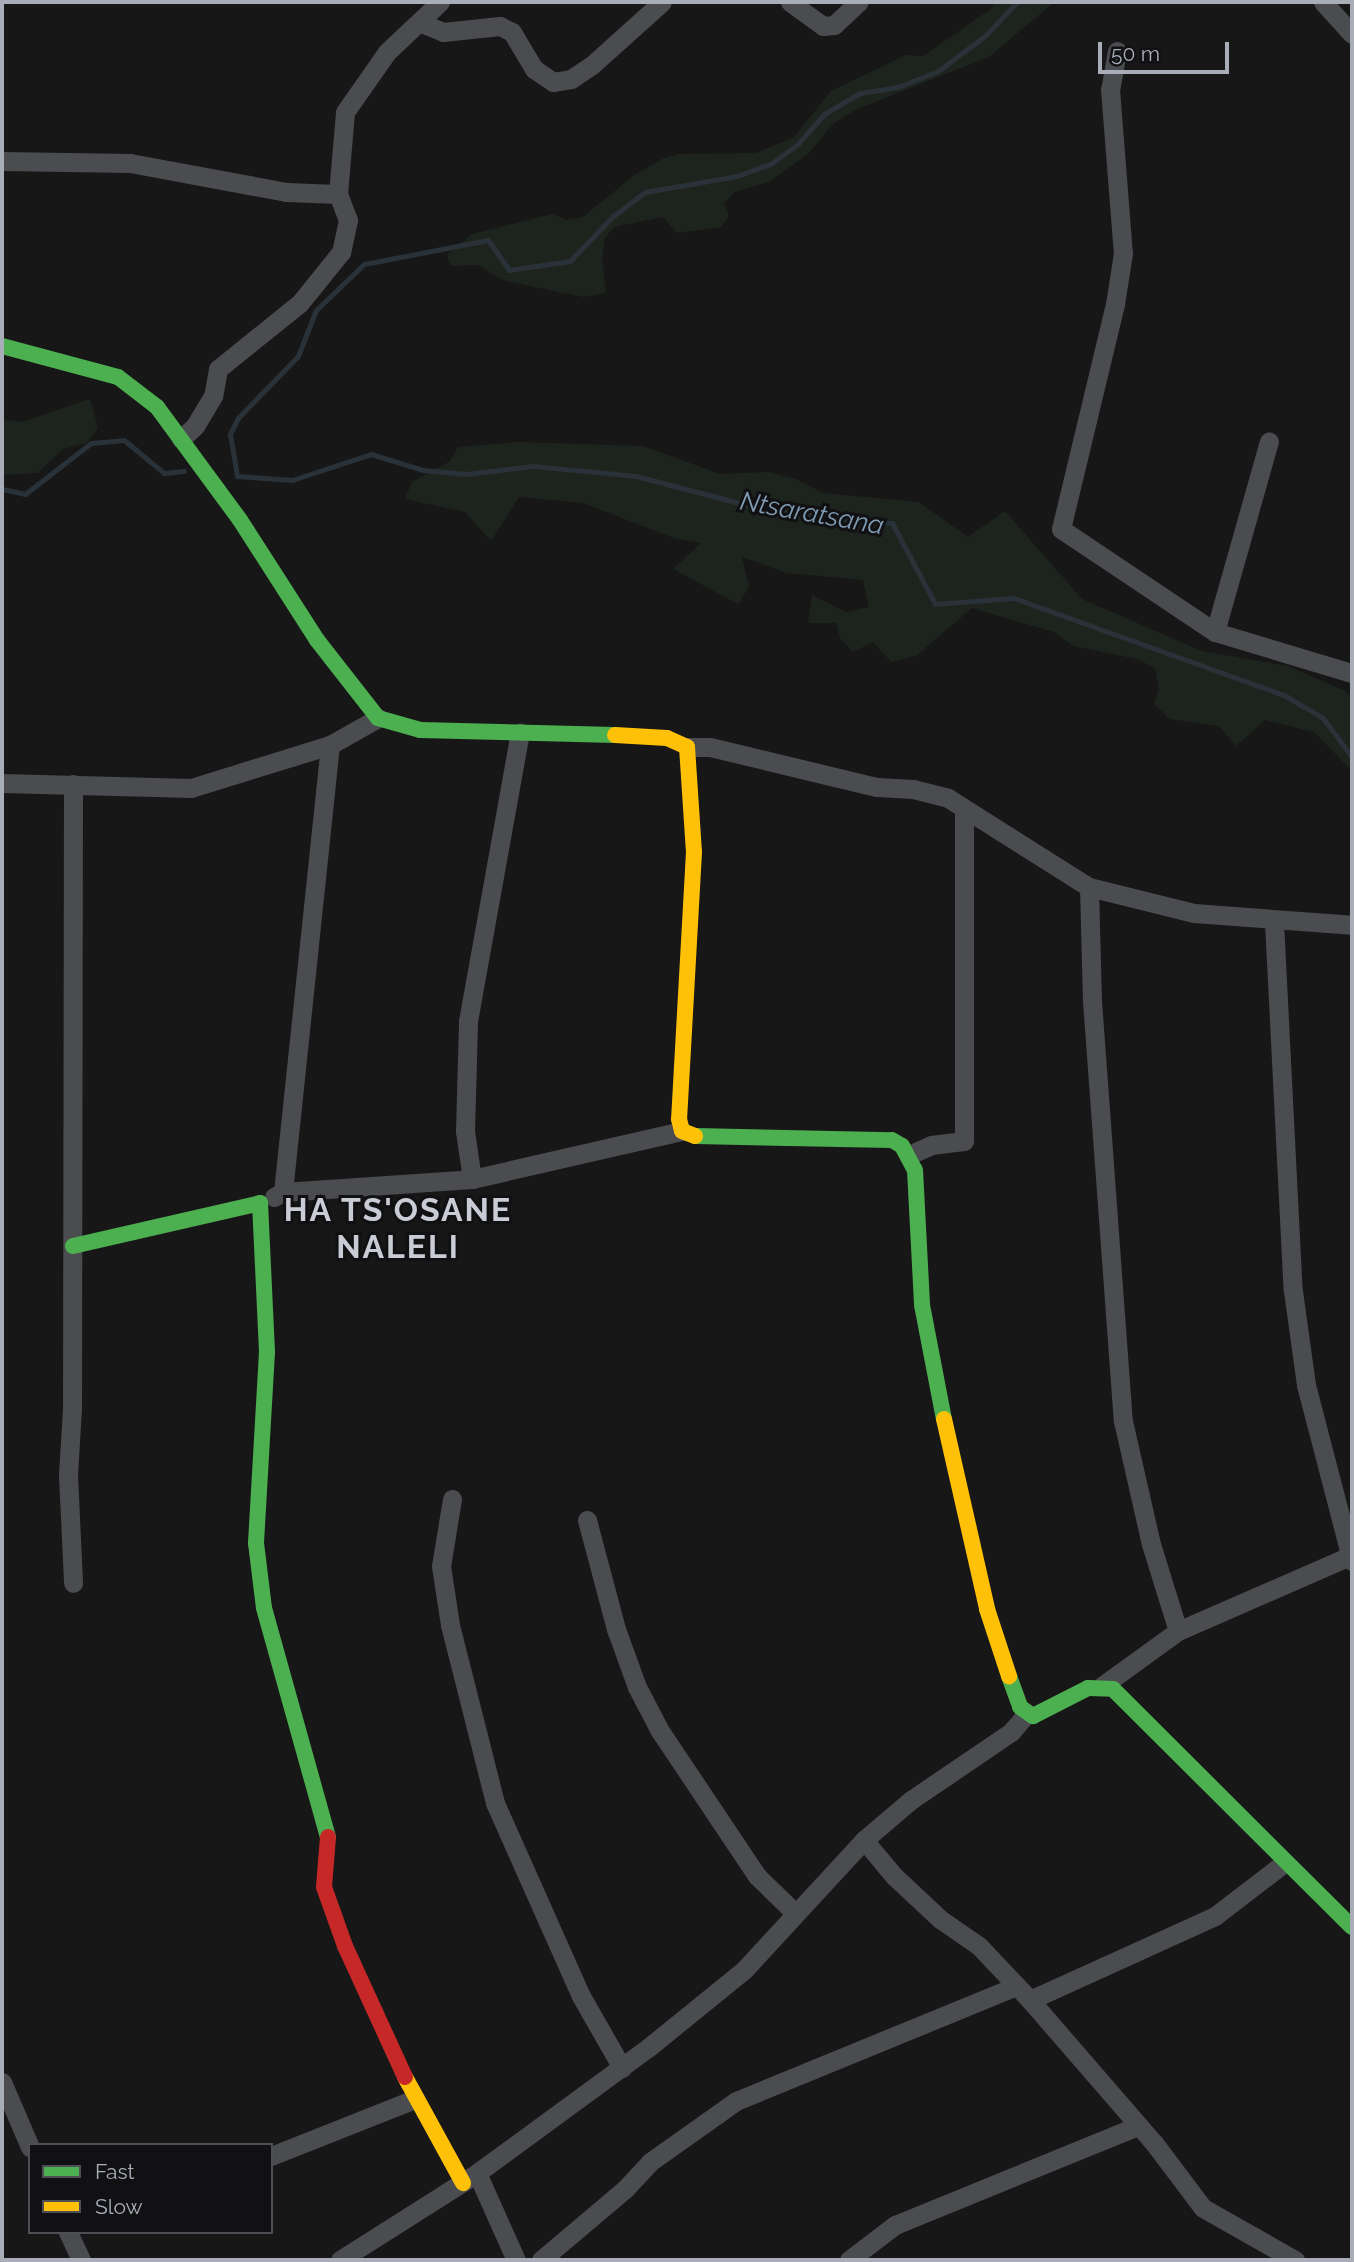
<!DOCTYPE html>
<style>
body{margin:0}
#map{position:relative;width:1354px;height:2262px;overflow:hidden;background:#171717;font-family:Raleway,sans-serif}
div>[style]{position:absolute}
.green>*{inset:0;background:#1d241e}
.stream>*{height:5px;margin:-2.5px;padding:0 2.5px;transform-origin:2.5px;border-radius:2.5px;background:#2a3239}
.street>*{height:19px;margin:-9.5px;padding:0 9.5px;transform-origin:9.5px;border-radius:9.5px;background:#4b4c50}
.fast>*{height:16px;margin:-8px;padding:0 8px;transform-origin:8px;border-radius:8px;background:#4caf50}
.slow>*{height:16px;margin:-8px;padding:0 8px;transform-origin:8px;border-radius:8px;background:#ffc107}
.jam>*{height:16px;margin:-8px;padding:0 8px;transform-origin:8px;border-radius:8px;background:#c62828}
span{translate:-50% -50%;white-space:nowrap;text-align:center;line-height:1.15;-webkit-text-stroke:6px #111113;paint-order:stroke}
.water-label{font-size:26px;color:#7f9bb3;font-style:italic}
.district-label{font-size:32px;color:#c9ccd4;font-weight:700;letter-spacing:2px}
.frame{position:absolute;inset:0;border:4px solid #a8adb8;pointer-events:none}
.legend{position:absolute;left:28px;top:2143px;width:245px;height:91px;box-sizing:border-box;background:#111113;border:2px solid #4d4f55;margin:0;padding:9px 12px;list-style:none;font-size:21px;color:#a8adb8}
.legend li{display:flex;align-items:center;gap:14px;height:35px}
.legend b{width:35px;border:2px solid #4d4f55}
.scale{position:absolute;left:1098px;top:42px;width:131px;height:32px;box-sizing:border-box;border:4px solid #a8adb8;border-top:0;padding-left:9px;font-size:21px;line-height:24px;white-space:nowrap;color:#a8adb8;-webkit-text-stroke:5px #111113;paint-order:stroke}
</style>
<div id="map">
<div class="green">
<div style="clip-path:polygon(995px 2px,1052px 4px,989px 57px,857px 109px,834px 123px,808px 154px,769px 182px,734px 192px,724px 204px,729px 216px,721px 227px,677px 233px,663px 217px,614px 227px,605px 238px,602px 258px,606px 293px,583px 297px,502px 280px,478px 265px,451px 266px,447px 255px,472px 234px,552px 214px,567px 220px,583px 217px,634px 175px,662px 159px,678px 154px,756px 153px,794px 137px,831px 91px,906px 55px,923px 56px,991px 9px)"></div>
<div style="clip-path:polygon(90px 399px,98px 428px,87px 443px,63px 449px,38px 473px,2px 475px,2px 419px,22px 422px)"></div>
<div style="clip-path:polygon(518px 442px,643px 446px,720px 474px,768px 472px,796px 479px,823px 493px,919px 502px,968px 537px,1005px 511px,1082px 599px,1202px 651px,1288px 666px,1345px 691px,1352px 700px,1352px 771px,1314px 732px,1265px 720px,1236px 746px,1219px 726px,1170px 719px,1154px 704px,1159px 689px,1155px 668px,1137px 659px,1073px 646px,1054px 632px,972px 608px,916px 656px,891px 662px,873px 642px,853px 652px,840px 638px,836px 623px,808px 623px,812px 595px,846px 612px,869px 607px,863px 580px,787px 573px,742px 557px,749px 587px,738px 604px,673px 569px,701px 543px,674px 538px,583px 503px,519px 497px,491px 541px,465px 512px,405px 499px,412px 482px,450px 461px,458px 447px)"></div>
</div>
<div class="stream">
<div style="left:1017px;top:2px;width:45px;rotate:133.2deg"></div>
<div style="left:986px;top:35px;width:60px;rotate:143.1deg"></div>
<div style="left:938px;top:71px;width:43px;rotate:158.2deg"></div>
<div style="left:898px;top:87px;width:38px;rotate:171deg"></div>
<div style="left:860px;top:93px;width:42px;rotate:149.7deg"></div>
<div style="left:824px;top:114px;width:40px;rotate:131deg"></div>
<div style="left:798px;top:144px;width:34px;rotate:144deg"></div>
<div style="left:770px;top:164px;width:35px;rotate:160deg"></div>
<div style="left:737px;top:176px;width:93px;rotate:170.1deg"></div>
<div style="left:645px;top:192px;width:39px;rotate:143deg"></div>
<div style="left:614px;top:215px;width:64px;rotate:133.7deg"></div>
<div style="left:570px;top:261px;width:62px;rotate:171.6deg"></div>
<div style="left:509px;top:270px;width:37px;rotate:-125deg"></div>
<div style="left:488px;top:240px;width:126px;rotate:169deg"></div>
<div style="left:364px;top:264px;width:66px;rotate:136.2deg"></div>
<div style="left:316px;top:310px;width:49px;rotate:111.4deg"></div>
<div style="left:298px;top:356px;width:86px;rotate:134.1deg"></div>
<div style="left:238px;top:418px;width:18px;rotate:117deg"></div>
<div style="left:230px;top:434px;width:43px;rotate:80.5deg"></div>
<div style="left:237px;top:476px;width:55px;rotate:4.2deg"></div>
<div style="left:292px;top:480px;width:83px;rotate:-18.2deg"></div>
<div style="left:371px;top:454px;width:54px;rotate:17.1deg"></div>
<div style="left:423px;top:470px;width:43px;rotate:5.3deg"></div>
<div style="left:466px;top:474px;width:67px;rotate:-6.8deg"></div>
<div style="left:533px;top:466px;width:103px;rotate:5.5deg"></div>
<div style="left:636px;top:476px;width:138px;rotate:14.7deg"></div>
<div style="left:769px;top:511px;width:124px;rotate:5.6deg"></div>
<div style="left:892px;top:523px;width:92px;rotate:62deg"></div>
<div style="left:935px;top:604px;width:79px;rotate:-4.3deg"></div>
<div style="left:1014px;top:598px;width:287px;rotate:19.8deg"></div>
<div style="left:1284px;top:695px;width:45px;rotate:30.5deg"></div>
<div style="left:1323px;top:718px;width:49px;rotate:53.4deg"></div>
<div style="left:2px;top:489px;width:24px;rotate:12deg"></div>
<div style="left:25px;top:494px;width:83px;rotate:-37.7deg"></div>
<div style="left:91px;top:443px;width:33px;rotate:-5deg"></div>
<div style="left:124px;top:440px;width:52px;rotate:39.5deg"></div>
<div style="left:164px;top:473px;width:20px;rotate:-6deg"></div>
</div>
<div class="street">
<div style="left:790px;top:2px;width:41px;rotate:36deg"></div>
<div style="left:823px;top:26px;width:11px;rotate:-5deg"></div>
<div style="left:834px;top:25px;width:34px;rotate:-43deg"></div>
<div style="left:1323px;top:2px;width:43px;rotate:47.8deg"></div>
<div style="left:421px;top:23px;width:24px;rotate:22deg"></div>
<div style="left:443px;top:32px;width:57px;rotate:-6deg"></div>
<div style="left:500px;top:26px;width:13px;rotate:27deg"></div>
<div style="left:512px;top:32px;width:43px;rotate:59.3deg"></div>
<div style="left:534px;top:69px;width:23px;rotate:34deg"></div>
<div style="left:553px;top:82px;width:18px;rotate:-9deg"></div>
<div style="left:571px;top:79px;width:25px;rotate:-34deg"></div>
<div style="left:592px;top:65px;width:94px;rotate:-42deg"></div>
<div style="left:1117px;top:51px;width:39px;rotate:100deg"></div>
<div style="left:1110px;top:89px;width:165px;rotate:85.5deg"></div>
<div style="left:1123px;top:253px;width:52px;rotate:98.9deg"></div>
<div style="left:1115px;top:304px;width:231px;rotate:103.5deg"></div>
<div style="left:1061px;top:529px;width:185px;rotate:33.8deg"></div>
<div style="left:1215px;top:632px;width:143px;rotate:16.7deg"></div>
<div style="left:2px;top:161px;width:128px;rotate:0.9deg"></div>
<div style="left:130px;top:163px;width:159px;rotate:10.5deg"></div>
<div style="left:286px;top:192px;width:52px;rotate:2.2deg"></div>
<div style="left:338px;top:194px;width:28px;rotate:69deg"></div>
<div style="left:348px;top:220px;width:33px;rotate:102deg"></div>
<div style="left:341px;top:252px;width:65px;rotate:128.8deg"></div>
<div style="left:300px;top:303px;width:105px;rotate:141.2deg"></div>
<div style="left:218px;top:369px;width:27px;rotate:100deg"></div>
<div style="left:213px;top:396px;width:35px;rotate:121deg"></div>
<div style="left:195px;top:426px;width:19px;rotate:137deg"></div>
<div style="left:338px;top:194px;width:82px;rotate:-85.1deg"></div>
<div style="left:345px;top:112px;width:73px;rotate:-55deg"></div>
<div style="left:387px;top:52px;width:73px;rotate:-43.3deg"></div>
<div style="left:1215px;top:632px;width:198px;rotate:-74.2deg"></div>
<div style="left:687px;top:747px;width:23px"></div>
<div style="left:710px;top:747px;width:171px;rotate:13.5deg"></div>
<div style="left:876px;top:787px;width:37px;rotate:3deg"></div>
<div style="left:913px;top:789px;width:36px;rotate:14deg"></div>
<div style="left:948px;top:798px;width:167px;rotate:32.3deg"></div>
<div style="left:1089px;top:887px;width:108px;rotate:13.9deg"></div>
<div style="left:1194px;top:913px;width:158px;rotate:4.3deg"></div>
<div style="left:2px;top:783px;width:189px;rotate:1.5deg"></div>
<div style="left:191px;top:788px;width:145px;rotate:-17.2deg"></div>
<div style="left:330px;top:745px;width:55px;rotate:-29.4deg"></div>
<div style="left:73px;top:784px;width:624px;rotate:90.09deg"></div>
<div style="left:72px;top:1408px;width:67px;rotate:93.4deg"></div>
<div style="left:68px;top:1475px;width:108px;rotate:87.3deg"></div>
<div style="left:1089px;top:887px;width:114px;rotate:88.5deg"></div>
<div style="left:1092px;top:1001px;width:421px;rotate:85.8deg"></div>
<div style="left:1123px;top:1421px;width:126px;rotate:77.2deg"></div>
<div style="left:1151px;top:1544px;width:91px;rotate:72.8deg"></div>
<div style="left:1274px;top:922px;width:369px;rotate:87.1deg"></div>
<div style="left:1293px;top:1291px;width:95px;rotate:82.1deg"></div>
<div style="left:1306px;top:1385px;width:182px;rotate:75.4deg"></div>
<div style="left:909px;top:1155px;width:24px;rotate:-24deg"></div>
<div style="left:931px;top:1145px;width:33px;rotate:-7deg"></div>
<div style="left:964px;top:1141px;width:330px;rotate:-90deg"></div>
<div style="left:472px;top:1179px;width:49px;rotate:-98.3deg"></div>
<div style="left:465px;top:1131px;width:110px;rotate:-88.4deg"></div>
<div style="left:468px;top:1021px;width:293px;rotate:-79.8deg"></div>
<div style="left:283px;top:1192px;width:449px;rotate:-84deg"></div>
<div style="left:274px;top:1197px;width:10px;rotate:-29deg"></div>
<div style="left:283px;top:1192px;width:189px;rotate:-3.9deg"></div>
<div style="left:472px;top:1179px;width:215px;rotate:-12.9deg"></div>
<div style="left:452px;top:1499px;width:68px;rotate:99.3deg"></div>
<div style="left:441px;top:1566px;width:60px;rotate:81.3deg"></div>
<div style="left:450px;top:1625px;width:184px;rotate:75.8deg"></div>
<div style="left:495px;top:1803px;width:211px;rotate:66deg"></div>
<div style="left:581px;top:1996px;width:83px;rotate:60.3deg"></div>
<div style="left:587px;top:1520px;width:113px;rotate:75.1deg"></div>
<div style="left:616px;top:1629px;width:62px;rotate:70.1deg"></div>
<div style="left:637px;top:1687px;width:50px;rotate:62.4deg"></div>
<div style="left:660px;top:1731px;width:174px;rotate:56.2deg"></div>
<div style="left:757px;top:1876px;width:52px;rotate:44.2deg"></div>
<div style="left:1102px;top:1686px;width:94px;rotate:-35.9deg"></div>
<div style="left:1178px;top:1631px;width:190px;rotate:-23.6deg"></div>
<div style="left:864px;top:1840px;width:47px;rotate:50.2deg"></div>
<div style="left:894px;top:1876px;width:63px;rotate:43.1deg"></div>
<div style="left:940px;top:1919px;width:47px;rotate:34.7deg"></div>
<div style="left:979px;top:1946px;width:74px;rotate:46.6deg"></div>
<div style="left:1030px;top:2000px;width:189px;rotate:49.1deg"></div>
<div style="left:1154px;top:2143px;width:81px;rotate:53deg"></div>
<div style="left:1203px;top:2208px;width:106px;rotate:29.5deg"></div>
<div style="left:1030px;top:2000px;width:203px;rotate:-24.4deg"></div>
<div style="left:1215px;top:1916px;width:87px;rotate:-37.5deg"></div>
<div style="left:2px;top:2082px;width:71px;rotate:66.7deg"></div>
<div style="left:271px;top:2156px;width:155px;rotate:-21.6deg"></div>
<div style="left:477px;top:2173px;width:95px;rotate:65.9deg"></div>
<div style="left:68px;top:2232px;width:31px;rotate:65deg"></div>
<div style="left:340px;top:2260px;width:162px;rotate:-32.4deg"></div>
<div style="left:477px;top:2173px;width:213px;rotate:-36.2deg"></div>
<div style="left:649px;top:2047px;width:122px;rotate:-39deg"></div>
<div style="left:744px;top:1970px;width:177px;rotate:-47.3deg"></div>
<div style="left:864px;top:1840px;width:62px;rotate:-40.4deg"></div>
<div style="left:911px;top:1800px;width:121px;rotate:-34.2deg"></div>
<div style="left:1011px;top:1732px;width:23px;rotate:-49deg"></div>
<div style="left:541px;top:2260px;width:110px;rotate:-40.2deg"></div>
<div style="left:625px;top:2189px;width:37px;rotate:-47deg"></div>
<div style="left:650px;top:2162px;width:105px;rotate:-35.3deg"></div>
<div style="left:736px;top:2101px;width:303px;rotate:-22.3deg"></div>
<div style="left:849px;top:2260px;width:58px;rotate:-37.3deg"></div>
<div style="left:895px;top:2225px;width:261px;rotate:-22.2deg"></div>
</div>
<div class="fast">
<div style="left:2px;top:346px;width:120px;rotate:15deg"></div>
<div style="left:118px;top:377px;width:49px;rotate:37.6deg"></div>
<div style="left:157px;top:407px;width:140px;rotate:53.7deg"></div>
<div style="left:240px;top:520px;width:143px;rotate:57.3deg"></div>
<div style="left:317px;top:640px;width:99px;rotate:52deg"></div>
<div style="left:378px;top:718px;width:44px;rotate:15.9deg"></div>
<div style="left:420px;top:730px;width:195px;rotate:1.5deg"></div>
<div style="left:695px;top:1136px;width:197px;rotate:1.2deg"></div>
<div style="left:892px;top:1140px;width:12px;rotate:31deg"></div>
<div style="left:902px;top:1146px;width:27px;rotate:62deg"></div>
<div style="left:915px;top:1170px;width:135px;rotate:87deg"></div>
<div style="left:922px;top:1305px;width:116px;rotate:79.1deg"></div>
<div style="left:73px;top:1246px;width:192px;rotate:-12.9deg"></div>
<div style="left:260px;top:1203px;width:149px;rotate:87.3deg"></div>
<div style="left:267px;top:1352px;width:191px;rotate:93.3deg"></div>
<div style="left:256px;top:1543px;width:65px;rotate:83deg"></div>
<div style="left:264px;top:1608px;width:238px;rotate:74.4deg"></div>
<div style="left:1009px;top:1676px;width:33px;rotate:70deg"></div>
<div style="left:1020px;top:1707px;width:16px;rotate:35deg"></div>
<div style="left:1033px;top:1716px;width:62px;rotate:-27deg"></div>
<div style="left:1088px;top:1688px;width:25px;rotate:2deg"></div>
<div style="left:1113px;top:1689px;width:337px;rotate:44.9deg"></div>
</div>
<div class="slow">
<div style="left:615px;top:735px;width:52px;rotate:3.3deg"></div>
<div style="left:667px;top:738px;width:22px;rotate:24deg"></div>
<div style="left:687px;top:747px;width:105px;rotate:86.2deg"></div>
<div style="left:694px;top:852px;width:267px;rotate:93.2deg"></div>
<div style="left:679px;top:1119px;width:12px;rotate:76deg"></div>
<div style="left:682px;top:1131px;width:14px;rotate:21deg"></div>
<div style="left:944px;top:1419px;width:195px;rotate:77.2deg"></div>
<div style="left:987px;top:1609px;width:71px;rotate:71.8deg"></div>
<div style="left:405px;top:2077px;width:121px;rotate:61.3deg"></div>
</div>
<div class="jam">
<div style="left:328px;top:1837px;width:50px;rotate:94.6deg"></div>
<div style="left:324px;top:1887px;width:63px;rotate:70.4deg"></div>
<div style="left:345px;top:1946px;width:144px;rotate:65.4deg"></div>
</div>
<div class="water-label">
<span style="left:812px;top:514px;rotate:10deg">Ntsaratsana</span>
</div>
<div class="district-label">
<span style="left:398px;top:1229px">HA TS'OSANE<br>NALELI</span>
</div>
<div class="frame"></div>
<ul class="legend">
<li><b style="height:9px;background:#4caf50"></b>Fast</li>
<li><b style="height:9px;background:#ffc107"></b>Slow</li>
</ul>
<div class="scale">50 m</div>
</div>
